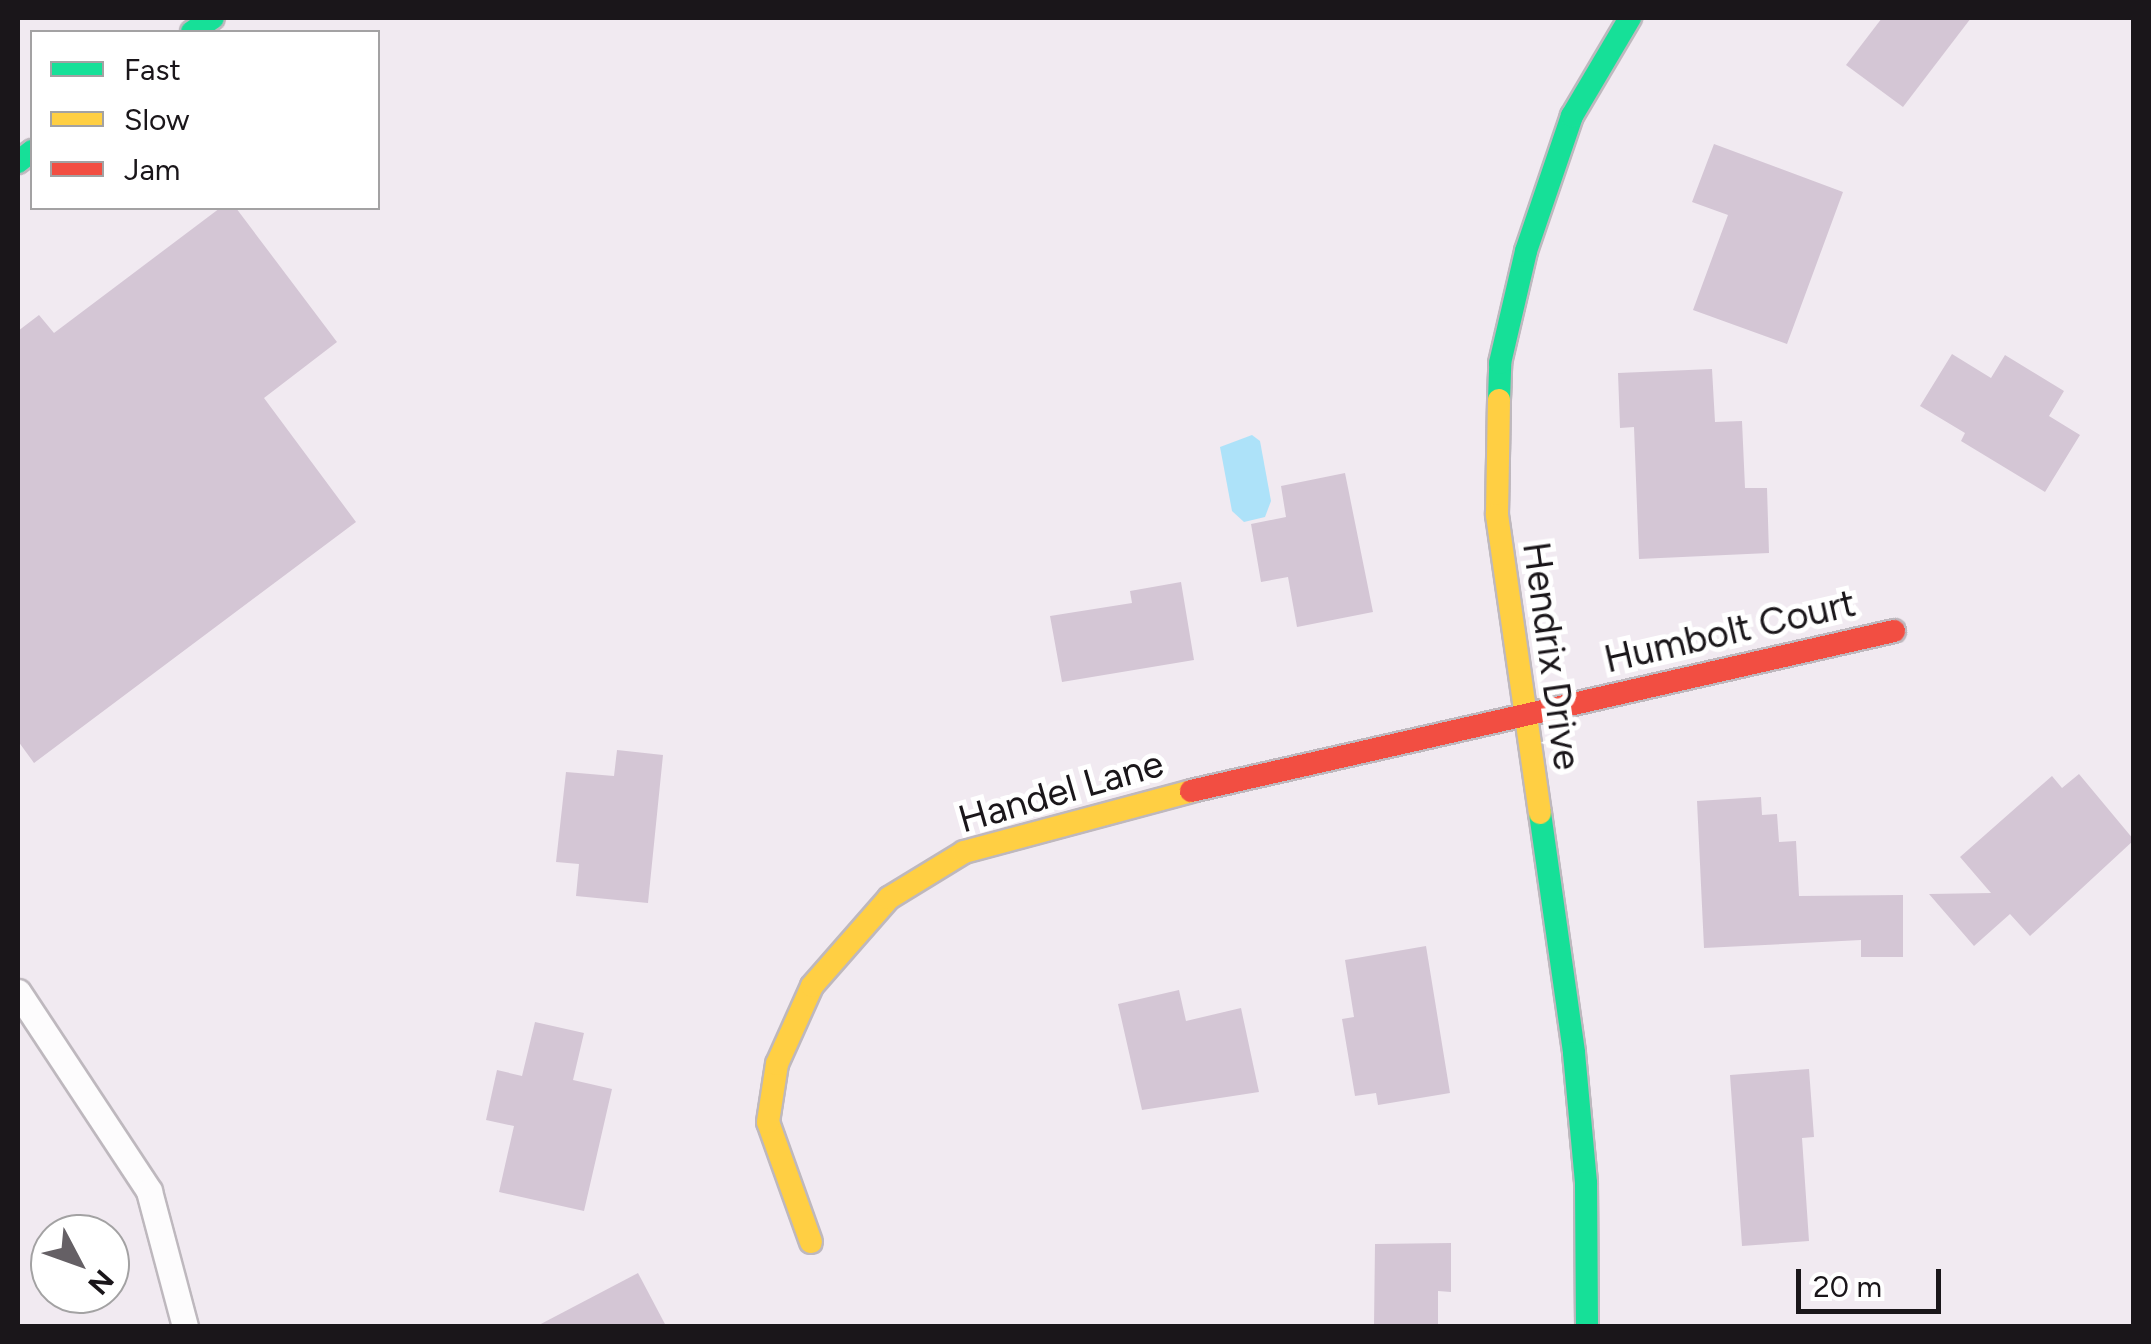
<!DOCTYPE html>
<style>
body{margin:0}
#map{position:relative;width:2151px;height:1344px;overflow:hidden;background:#f1eaf1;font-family:Figtree,sans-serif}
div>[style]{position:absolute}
.water>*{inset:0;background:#ade2f9}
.building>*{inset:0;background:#d4c6d5}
.roads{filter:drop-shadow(2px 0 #beb8be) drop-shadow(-2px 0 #beb8be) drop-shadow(0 2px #beb8be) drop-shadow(0 -2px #beb8be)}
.lane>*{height:25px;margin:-12.5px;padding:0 12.5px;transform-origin:12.5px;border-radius:12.5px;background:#fdfcfd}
.fast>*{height:22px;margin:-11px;padding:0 11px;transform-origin:11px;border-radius:11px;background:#16e098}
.slow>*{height:22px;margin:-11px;padding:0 11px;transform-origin:11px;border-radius:11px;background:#ffcf43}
.jam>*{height:22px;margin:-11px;padding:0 11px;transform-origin:11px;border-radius:11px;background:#f24e42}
span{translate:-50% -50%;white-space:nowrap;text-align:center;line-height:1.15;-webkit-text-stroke:10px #fff;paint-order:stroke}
.street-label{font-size:38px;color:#1a161a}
.frame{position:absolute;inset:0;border:20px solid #1a161a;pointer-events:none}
.legend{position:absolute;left:30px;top:30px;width:350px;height:180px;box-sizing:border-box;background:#fff;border:2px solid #a3a2a3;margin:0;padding:12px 18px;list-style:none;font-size:30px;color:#1a161a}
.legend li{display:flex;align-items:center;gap:20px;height:50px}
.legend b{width:50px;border:2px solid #a3a2a3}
.north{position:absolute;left:30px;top:1214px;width:100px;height:100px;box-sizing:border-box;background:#fff;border:2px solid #a3a2a3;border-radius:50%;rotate:131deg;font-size:28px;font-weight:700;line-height:40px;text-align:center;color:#1a161a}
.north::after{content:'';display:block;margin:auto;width:35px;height:45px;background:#656065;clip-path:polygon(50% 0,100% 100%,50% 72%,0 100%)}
.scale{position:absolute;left:1796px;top:1269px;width:145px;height:45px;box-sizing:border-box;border:5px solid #1a161a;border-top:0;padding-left:12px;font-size:30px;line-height:35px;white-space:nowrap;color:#1a161a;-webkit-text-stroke:8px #fff;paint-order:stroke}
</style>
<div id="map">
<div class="water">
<div style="clip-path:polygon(1252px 435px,1260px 441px,1271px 501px,1265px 517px,1244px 522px,1232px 511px,1220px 447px)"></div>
</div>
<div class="building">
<div style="clip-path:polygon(1882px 18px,1971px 18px,1903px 107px,1846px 65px)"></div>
<div style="clip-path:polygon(1714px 144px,1843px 192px,1787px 344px,1693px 310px,1728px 215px,1692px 202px)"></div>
<div style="clip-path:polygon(220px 208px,236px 208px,337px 342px,264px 398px,356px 522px,34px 763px,18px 741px,18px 331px,39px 315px,54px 333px)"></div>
<div style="clip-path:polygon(1952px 354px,1991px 378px,2005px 355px,2064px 391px,2049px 416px,2080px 435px,2045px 492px,1961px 441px,1965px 433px,1920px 406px)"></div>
<div style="clip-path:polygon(1712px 369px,1715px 422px,1742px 421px,1745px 488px,1767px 488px,1769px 553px,1639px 559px,1634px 427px,1620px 428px,1618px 373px)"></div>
<div style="clip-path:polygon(1345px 473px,1373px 612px,1297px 627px,1288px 577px,1261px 582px,1251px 524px,1286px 517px,1281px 486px)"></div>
<div style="clip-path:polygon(1181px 582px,1194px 660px,1062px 682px,1050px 616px,1132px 603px,1130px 591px)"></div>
<div style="clip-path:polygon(617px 750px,663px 755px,648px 903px,576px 896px,579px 864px,556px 862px,566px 772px,614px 776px)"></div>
<div style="clip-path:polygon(2079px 774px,2134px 840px,2030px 936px,2010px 914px,1974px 946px,1929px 894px,1991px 893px,1960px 857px,2052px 776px,2062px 788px)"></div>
<div style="clip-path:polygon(1761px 797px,1762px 815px,1777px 814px,1779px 842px,1796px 841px,1799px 896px,1903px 895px,1903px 957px,1861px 957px,1861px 940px,1704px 948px,1697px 801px)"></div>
<div style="clip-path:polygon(1426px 946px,1450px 1093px,1378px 1105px,1376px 1093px,1355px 1096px,1342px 1019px,1354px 1017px,1345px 960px)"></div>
<div style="clip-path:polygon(1179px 990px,1186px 1021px,1241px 1008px,1259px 1092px,1142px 1110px,1118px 1004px)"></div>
<div style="clip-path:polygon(535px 1022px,584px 1033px,573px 1080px,612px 1089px,584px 1211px,499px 1192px,514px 1126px,486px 1120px,497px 1070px,522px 1076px)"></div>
<div style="clip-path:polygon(1809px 1069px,1814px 1137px,1802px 1138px,1809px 1241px,1742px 1246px,1730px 1075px)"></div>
<div style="clip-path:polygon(1451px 1243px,1451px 1292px,1438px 1291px,1438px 1326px,1374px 1326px,1375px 1244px)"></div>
<div style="clip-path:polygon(638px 1273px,666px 1326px,537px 1326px)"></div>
</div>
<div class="roads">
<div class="lane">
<div style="left:18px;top:992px;width:238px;rotate:56.6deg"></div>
<div style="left:149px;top:1191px;width:140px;rotate:75.1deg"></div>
</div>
<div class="fast">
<div style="left:192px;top:32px;width:25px;rotate:-34deg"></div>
<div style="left:18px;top:162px;width:18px;rotate:-38deg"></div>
<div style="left:1499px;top:400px;width:37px;rotate:-88deg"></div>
<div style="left:1500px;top:363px;width:115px;rotate:-76.9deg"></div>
<div style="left:1526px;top:251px;width:143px;rotate:-71.2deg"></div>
<div style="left:1572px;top:116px;width:114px;rotate:-59.4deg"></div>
<div style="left:1540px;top:813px;width:242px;rotate:81.9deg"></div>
<div style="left:1574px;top:1053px;width:131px;rotate:84.7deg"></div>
<div style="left:1586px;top:1183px;width:143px;rotate:89.6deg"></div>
</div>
<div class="slow">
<div style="left:1499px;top:400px;width:115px;rotate:91deg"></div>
<div style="left:1497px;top:515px;width:301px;rotate:81.8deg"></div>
<div style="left:811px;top:1242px;width:127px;rotate:-109.7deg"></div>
<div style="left:768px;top:1122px;width:59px;rotate:-81.2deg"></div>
<div style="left:777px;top:1064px;width:85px;rotate:-65.8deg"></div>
<div style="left:812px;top:986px;width:117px;rotate:-48.8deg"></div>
<div style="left:889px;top:898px;width:88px;rotate:-31.5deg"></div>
<div style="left:964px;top:852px;width:235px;rotate:-15deg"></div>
</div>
<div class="jam">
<div style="left:1191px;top:791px;width:721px;rotate:-12.82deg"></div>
</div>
</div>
<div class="street-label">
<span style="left:1730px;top:632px;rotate:-13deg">Humbolt Court</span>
<span style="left:1551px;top:656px;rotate:82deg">Hendrix Drive</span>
<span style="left:1061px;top:792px;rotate:-16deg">Handel Lane</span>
</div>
<div class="frame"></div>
<ul class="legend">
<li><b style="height:12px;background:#16e098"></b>Fast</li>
<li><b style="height:12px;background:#ffcf43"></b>Slow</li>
<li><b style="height:12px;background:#f24e42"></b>Jam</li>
</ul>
<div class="north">N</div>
<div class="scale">20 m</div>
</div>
